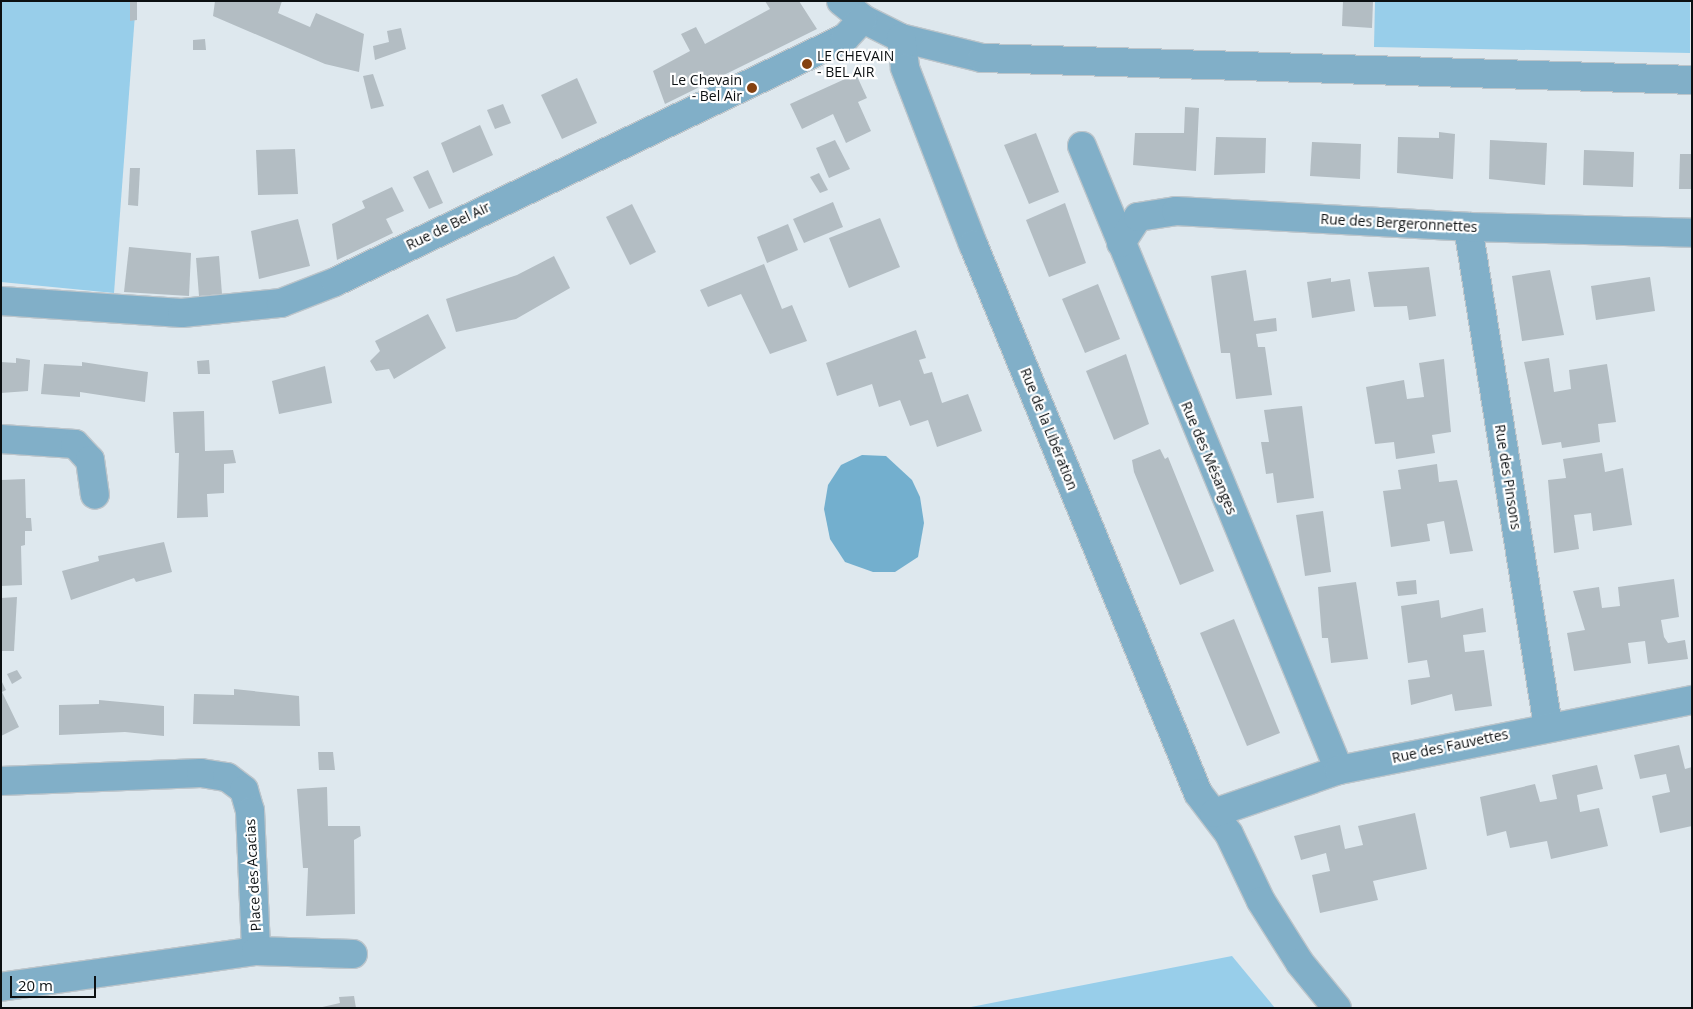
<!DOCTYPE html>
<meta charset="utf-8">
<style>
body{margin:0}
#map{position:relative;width:1693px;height:1009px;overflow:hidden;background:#dee8ee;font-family:"Open Sans",sans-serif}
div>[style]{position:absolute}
.green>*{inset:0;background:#98ceea}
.water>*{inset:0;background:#73afce}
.building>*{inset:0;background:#b3bdc3}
.roads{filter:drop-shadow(1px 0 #bcc5cb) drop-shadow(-1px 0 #bcc5cb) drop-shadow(0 1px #bcc5cb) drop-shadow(0 -1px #bcc5cb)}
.minor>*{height:28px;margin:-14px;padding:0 14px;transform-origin:14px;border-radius:14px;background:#81afc8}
.dots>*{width:14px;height:14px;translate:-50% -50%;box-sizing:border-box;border:2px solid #fff;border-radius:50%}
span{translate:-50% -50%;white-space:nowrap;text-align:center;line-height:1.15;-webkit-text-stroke:4.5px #fff;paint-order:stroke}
.poi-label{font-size:14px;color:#0c1012}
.left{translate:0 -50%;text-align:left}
.right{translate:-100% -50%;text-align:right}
.street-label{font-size:14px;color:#0c1012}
.frame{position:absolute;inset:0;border:2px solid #0c1012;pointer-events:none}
.scale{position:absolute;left:10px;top:976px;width:86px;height:22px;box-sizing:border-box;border:2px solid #0c1012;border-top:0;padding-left:6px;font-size:15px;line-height:18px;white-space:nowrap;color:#0c1012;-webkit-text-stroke:4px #fff;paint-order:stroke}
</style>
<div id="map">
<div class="green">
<div style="clip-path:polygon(1px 1px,136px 1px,114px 293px,1px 282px)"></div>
<div style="clip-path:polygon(1375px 1px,1690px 1px,1690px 53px,1374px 47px)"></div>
<div style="clip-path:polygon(1232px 956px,1275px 1008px,966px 1008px)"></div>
</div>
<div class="water">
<div style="clip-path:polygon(862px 455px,886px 456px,912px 480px,920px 497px,924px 523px,918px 557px,895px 572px,873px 572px,845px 562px,830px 539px,824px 509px,828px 485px,841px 465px)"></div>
</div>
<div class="building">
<div style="clip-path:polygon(130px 1px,137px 1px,137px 20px,130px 21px)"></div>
<div style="clip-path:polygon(215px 1px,282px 1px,278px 13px,310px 27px,316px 13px,364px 34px,359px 72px,325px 64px,213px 16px)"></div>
<div style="clip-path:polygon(765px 1px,799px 1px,817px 29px,665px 104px,653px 71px,690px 51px,681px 34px,696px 27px,705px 44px,770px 9px)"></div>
<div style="clip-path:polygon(1343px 1px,1373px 1px,1372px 28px,1342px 26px)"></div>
<div style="clip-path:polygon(401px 28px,406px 49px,375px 60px,373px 46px,389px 42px,387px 31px)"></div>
<div style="clip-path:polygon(205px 39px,206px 50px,193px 50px,193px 40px)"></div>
<div style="clip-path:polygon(373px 74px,384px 106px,371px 109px,363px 76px)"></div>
<div style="clip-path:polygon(856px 74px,867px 98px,858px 102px,871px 131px,846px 143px,833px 114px,802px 129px,790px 104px)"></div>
<div style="clip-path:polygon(577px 78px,597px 123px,562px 139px,541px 95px)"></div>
<div style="clip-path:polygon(503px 104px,511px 123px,495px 129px,487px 110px)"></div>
<div style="clip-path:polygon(1185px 107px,1199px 108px,1196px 171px,1133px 165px,1135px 133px,1184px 133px)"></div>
<div style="clip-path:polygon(480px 125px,493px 155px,453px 173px,441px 143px)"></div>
<div style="clip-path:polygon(1439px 132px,1455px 134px,1453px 179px,1397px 173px,1398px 137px,1439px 138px)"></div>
<div style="clip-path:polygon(1036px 133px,1059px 192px,1029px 204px,1004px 145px)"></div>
<div style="clip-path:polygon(1216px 137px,1266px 138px,1265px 173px,1214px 175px)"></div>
<div style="clip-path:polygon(835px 140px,850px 169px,829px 178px,816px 148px)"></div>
<div style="clip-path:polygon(1490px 140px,1547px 143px,1545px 185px,1489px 179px)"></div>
<div style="clip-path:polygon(1312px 142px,1361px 144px,1360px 179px,1310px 176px)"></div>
<div style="clip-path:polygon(295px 149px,298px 194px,258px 195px,256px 150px)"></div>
<div style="clip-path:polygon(1584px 150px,1634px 152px,1633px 187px,1583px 185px)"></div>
<div style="clip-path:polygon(1680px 154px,1692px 154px,1692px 189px,1679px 189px)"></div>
<div style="clip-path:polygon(130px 168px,140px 168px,138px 206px,128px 205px)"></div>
<div style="clip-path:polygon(428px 170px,443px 203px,429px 209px,413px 177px)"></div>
<div style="clip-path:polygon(819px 173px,828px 190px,820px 193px,810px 177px)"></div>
<div style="clip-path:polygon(392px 187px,404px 211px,386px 219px,393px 233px,337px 260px,332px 224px,365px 208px,362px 201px)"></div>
<div style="clip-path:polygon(833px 202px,843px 227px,804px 243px,793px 219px)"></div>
<div style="clip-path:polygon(1065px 203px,1086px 263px,1049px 277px,1026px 220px)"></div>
<div style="clip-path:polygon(632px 204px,656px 252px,630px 265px,606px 217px)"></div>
<div style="clip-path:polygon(880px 218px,900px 267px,849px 288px,829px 238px)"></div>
<div style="clip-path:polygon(298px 219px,310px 266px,259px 279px,251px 231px)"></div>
<div style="clip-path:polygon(788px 224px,798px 250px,767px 263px,757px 237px)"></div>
<div style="clip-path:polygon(129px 247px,191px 253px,189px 296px,124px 292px)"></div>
<div style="clip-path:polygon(219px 256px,222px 294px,199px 296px,196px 258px)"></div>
<div style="clip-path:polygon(554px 256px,570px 288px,516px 319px,456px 332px,446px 299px,517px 275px)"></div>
<div style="clip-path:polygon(764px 264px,782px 309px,792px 305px,807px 341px,770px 354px,741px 294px,708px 307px,700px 290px)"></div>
<div style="clip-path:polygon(1429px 267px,1436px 316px,1409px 320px,1407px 306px,1374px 307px,1368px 272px)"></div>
<div style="clip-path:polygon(1246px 270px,1254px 321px,1276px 318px,1277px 331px,1256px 334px,1258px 347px,1265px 347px,1272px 395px,1236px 399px,1230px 353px,1221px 353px,1211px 276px)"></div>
<div style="clip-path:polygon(1550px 270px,1564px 335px,1522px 341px,1512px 276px)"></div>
<div style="clip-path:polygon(1650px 277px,1655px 311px,1596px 320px,1591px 286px)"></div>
<div style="clip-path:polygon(1331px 278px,1331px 282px,1350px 279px,1355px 311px,1312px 318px,1307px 282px)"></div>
<div style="clip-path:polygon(1098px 284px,1120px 339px,1085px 353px,1062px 299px)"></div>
<div style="clip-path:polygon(428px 314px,446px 348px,394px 379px,389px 369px,376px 371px,370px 361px,380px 351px,375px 341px)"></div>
<div style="clip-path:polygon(916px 330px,926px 358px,919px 360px,924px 374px,932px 372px,942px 403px,968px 394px,982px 431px,937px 447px,928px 420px,910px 426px,900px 400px,879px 407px,872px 384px,837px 396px,826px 363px)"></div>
<div style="clip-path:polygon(1126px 354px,1149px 424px,1114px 440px,1086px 371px)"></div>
<div style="clip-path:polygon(16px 358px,30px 360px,28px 391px,1px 393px,1px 362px,16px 363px)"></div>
<div style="clip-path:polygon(1549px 358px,1554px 392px,1571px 389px,1569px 370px,1607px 364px,1616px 422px,1598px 424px,1600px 442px,1562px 448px,1561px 442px,1542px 445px,1524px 362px)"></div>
<div style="clip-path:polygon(1444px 359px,1451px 432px,1432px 435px,1435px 453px,1396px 459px,1394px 442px,1375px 444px,1366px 387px,1404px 380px,1407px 399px,1424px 397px,1419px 363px)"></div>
<div style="clip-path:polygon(209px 360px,210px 374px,198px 374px,197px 361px)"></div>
<div style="clip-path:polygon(82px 362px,148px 372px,145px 402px,80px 392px,80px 397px,41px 394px,44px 364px,82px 366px)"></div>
<div style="clip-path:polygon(325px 366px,332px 403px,279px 414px,272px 381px)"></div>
<div style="clip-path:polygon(1302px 406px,1314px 498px,1277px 503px,1273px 473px,1266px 474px,1261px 442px,1269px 442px,1264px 410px)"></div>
<div style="clip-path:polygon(204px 411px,205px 451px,233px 450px,236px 463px,224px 464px,224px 493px,207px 494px,208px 517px,177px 518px,179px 453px,175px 453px,173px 412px)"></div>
<div style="clip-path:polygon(1160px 449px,1165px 459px,1168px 457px,1214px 571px,1180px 585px,1134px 472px,1132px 460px)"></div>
<div style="clip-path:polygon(1602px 453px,1605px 472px,1623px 468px,1632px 525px,1593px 531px,1591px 513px,1574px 515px,1579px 549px,1554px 553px,1548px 480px,1566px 478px,1563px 459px)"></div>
<div style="clip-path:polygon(1437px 464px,1439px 482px,1457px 480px,1473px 551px,1450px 554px,1444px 521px,1427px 524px,1430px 541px,1391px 547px,1383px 491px,1401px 489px,1398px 470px)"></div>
<div style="clip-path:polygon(25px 479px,26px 518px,31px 518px,32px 531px,25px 531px,25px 545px,21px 546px,22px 585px,1px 586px,1px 480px)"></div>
<div style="clip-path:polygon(1323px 511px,1331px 572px,1305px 576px,1296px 515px)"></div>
<div style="clip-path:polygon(164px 542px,172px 572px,136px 582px,134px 578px,71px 600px,62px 571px,99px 561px,98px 556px)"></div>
<div style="clip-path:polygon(1674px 579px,1679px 617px,1661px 620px,1664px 637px,1668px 643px,1685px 640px,1688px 659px,1648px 664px,1645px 641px,1628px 643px,1631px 663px,1574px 671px,1567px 633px,1585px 630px,1573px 591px,1599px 587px,1602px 608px,1620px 606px,1618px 587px)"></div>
<div style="clip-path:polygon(1416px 580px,1417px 594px,1398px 596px,1396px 582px)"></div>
<div style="clip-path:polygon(1356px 582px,1368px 659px,1331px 663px,1328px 638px,1322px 638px,1318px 587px)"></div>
<div style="clip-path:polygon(17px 597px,14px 651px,1px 651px,1px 598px)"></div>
<div style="clip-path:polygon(1439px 600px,1441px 618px,1483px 608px,1486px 632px,1463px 635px,1465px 652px,1484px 650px,1492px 706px,1455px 711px,1452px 694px,1411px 705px,1408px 680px,1430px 677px,1427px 660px,1408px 663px,1401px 606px)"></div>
<div style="clip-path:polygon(1234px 619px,1280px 733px,1247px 746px,1200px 633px)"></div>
<div style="clip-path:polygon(17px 670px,22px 678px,12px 684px,7px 674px)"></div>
<div style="clip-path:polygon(1px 680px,6px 690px,2px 692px,19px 727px,1px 736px)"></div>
<div style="clip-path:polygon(234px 689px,299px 696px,300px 726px,193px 724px,194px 694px,234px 695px)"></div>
<div style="clip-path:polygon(99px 700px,164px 706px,164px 736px,125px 732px,59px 735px,59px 705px,99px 704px)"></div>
<div style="clip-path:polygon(1679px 745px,1685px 769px,1692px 767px,1692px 826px,1660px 833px,1652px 796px,1670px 792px,1666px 774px,1640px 779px,1634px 755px)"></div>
<div style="clip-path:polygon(318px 752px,333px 752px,335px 770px,319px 770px)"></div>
<div style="clip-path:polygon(1597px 765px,1603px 789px,1577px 795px,1580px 812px,1599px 808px,1608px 846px,1551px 859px,1547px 841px,1510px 848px,1506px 831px,1487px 836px,1480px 797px,1535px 784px,1540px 802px,1557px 799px,1552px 775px)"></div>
<div style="clip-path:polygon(327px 787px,328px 826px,360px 826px,361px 836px,354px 840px,355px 914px,306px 916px,308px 868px,303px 868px,297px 789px)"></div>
<div style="clip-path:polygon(1415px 813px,1427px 869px,1373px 881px,1378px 900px,1320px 913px,1312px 875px,1330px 871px,1326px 853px,1301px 860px,1294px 836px,1340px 825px,1345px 849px,1363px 845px,1358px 826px)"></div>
<div style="clip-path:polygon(354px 996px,356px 1008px,318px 1008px,340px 1003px,339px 997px)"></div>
</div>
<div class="roads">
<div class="minor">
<div style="left:841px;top:1px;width:28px;rotate:39deg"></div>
<div style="left:863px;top:19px;width:42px;rotate:26.6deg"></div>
<div style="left:901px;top:38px;width:83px;rotate:13.9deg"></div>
<div style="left:982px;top:58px;width:710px;rotate:1.77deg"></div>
<div style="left:901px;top:38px;width:30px;rotate:82deg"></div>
<div style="left:905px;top:68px;width:189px;rotate:68.9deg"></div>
<div style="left:973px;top:244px;width:593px;rotate:67.71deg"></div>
<div style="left:1198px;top:793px;width:51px;rotate:52.9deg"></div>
<div style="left:1229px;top:834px;width:74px;rotate:64.5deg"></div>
<div style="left:1261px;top:901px;width:73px;rotate:57.8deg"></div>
<div style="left:1300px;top:963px;width:58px;rotate:50.6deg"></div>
<div style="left:1082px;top:146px;width:675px;rotate:67.62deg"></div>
<div style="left:1468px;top:227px;width:505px;rotate:80.89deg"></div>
<div style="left:1121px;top:243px;width:31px;rotate:-57deg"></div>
<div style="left:1138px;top:217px;width:38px;rotate:-9deg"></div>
<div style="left:1176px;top:211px;width:292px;rotate:3.1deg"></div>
<div style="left:1468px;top:227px;width:224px;rotate:1.5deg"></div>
<div style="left:1px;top:301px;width:181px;rotate:3.8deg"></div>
<div style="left:182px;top:313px;width:100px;rotate:-5.8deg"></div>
<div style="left:281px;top:303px;width:58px;rotate:-21.3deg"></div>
<div style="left:335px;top:282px;width:565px;rotate:-25.57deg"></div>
<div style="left:845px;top:38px;width:26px;rotate:-47deg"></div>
<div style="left:1px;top:439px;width:74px;rotate:3.9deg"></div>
<div style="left:75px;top:444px;width:22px;rotate:47deg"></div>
<div style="left:90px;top:460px;width:35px;rotate:82deg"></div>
<div style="left:1px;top:781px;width:200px;rotate:-2.3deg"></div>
<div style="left:201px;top:773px;width:26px;rotate:9deg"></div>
<div style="left:227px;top:777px;width:21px;rotate:37deg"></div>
<div style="left:244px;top:790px;width:22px;rotate:74deg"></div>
<div style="left:250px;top:811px;width:140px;rotate:87.5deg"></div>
<div style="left:256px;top:951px;width:258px;rotate:172deg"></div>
<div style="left:1214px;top:813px;width:132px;rotate:-19deg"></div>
<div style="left:1339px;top:770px;width:360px;rotate:-11.2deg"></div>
<div style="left:256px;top:951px;width:97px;rotate:1.8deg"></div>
</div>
</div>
<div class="dots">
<div style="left:807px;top:64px;background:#844110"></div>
<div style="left:752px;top:88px;background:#844110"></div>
</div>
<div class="poi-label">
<span class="left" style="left:817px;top:64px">LE CHEVAIN<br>- BEL AIR</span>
<span class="right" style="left:742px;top:88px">Le Chevain<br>- Bel Air</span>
</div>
<div class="street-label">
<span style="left:1399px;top:223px;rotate:3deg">Rue des Bergeronnettes</span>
<span style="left:448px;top:226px;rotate:-26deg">Rue de Bel Air</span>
<span style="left:1049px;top:429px;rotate:68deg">Rue de la Libération</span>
<span style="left:1209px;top:458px;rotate:67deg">Rue des Mésanges</span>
<span style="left:1508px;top:477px;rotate:81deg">Rue des Pinsons</span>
<span style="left:1450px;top:746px;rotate:-12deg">Rue des Fauvettes</span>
<span style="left:253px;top:875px;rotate:-93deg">Place des Acacias</span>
</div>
<div class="frame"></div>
<div class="scale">20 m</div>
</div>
